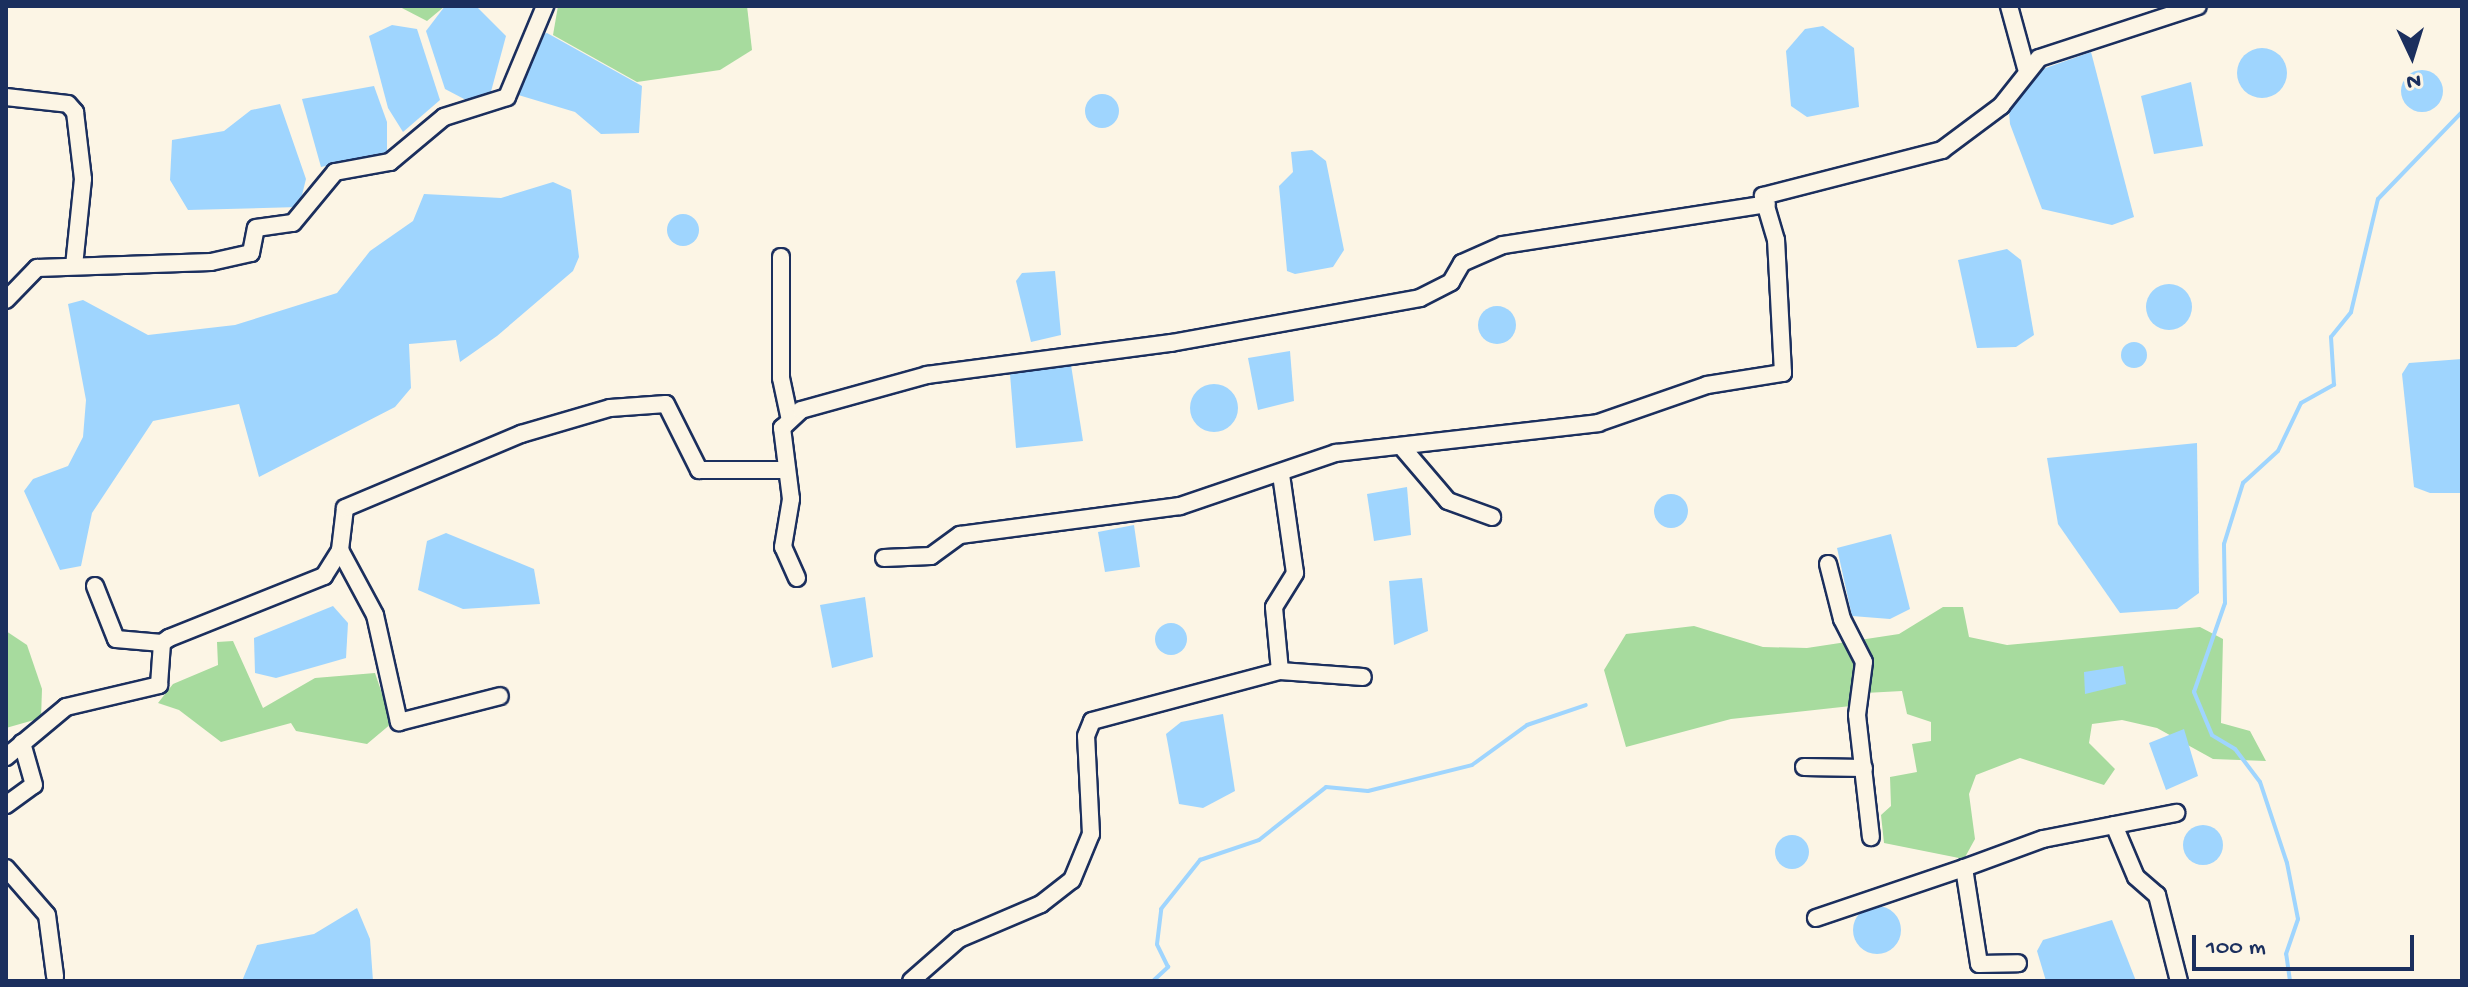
<!DOCTYPE html>
<style>
body{margin:0}
#map{position:relative;width:2468px;height:987px;overflow:hidden;background:#fcf5e5;font-family:"Gochi Hand",sans-serif}
div>[style]{position:absolute}
.green>*{inset:0;background:#a7db9e}
.water>*{inset:0;background:#9fd5fe}
.round{border-radius:50%}
.stream>*{height:4px;margin:-2px;padding:0 2px;transform-origin:2px;border-radius:2px;background:#9fd5fe}
.roads{filter:drop-shadow(2px 0 #1b2f5e) drop-shadow(-2px 0 #1b2f5e) drop-shadow(0 2px #1b2f5e) drop-shadow(0 -2px #1b2f5e)}
.minor>*{height:16px;margin:-8px;padding:0 8px;transform-origin:8px;border-radius:8px;background:#fcf5e5}
span{translate:-50% -50%;white-space:nowrap;text-align:center;line-height:1.15;-webkit-text-stroke:6px #fcf5e5;paint-order:stroke}
.frame{position:absolute;inset:0;border:8px solid #1b2f5e;pointer-events:none}
.north{position:absolute;left:2372px;top:16px;width:80px;height:80px;-webkit-text-stroke:6px #fcf5e5;paint-order:stroke;rotate:176deg;font-size:22px;font-weight:700;line-height:32px;text-align:center;color:#1b2f5e}
.north::after{content:'';display:block;margin:auto;width:28px;height:36px;background:#1b2f5e;clip-path:polygon(50% 0,100% 100%,50% 72%,0 100%)}
.scale{position:absolute;left:2192px;top:935px;width:222px;height:36px;box-sizing:border-box;border:4px solid #1b2f5e;border-top:0;padding-left:10px;font-size:24px;line-height:28px;white-space:nowrap;color:#1b2f5e;-webkit-text-stroke:6px #fcf5e5;paint-order:stroke}
</style>
<div id="map">
<div class="green">
<div style="clip-path:polygon(398px 6px,445px 6px,427px 21px)"></div>
<div style="clip-path:polygon(558px 6px,747px 6px,752px 50px,720px 70px,637px 82px,553px 35px)"></div>
<div style="clip-path:polygon(1943px 607px,1963px 607px,1969px 637px,2007px 645px,2200px 627px,2223px 639px,2221px 723px,2250px 731px,2266px 761px,2213px 759px,2157px 728px,2122px 720px,2092px 724px,2089px 743px,2115px 769px,2104px 785px,2020px 758px,1976px 775px,1969px 794px,1975px 839px,1964px 859px,1884px 843px,1881px 815px,1891px 806px,1890px 777px,1917px 772px,1912px 744px,1931px 741px,1931px 722px,1907px 714px,1902px 691px,1865px 693px,1851px 706px,1731px 719px,1626px 747px,1604px 670px,1626px 634px,1694px 626px,1763px 647px,1807px 648px,1899px 634px)"></div>
<div style="clip-path:polygon(6px 631px,27px 645px,42px 689px,41px 718px,6px 728px)"></div>
<div style="clip-path:polygon(233px 641px,263px 708px,315px 678px,375px 673px,392px 723px,367px 744px,296px 731px,291px 723px,221px 742px,179px 710px,158px 703px,173px 684px,218px 665px,217px 642px)"></div>
</div>
<div class="water">
<div style="clip-path:polygon(445px 6px,476px 6px,506px 36px,489px 99px,466px 100px,445px 89px,426px 31px)"></div>
<div style="clip-path:polygon(392px 25px,417px 29px,440px 100px,403px 132px,388px 108px,369px 36px)"></div>
<div style="clip-path:polygon(1823px 26px,1854px 48px,1859px 107px,1807px 117px,1791px 106px,1786px 51px,1805px 29px)"></div>
<div style="clip-path:polygon(547px 33px,642px 86px,639px 133px,601px 134px,575px 112px,515px 94px,534px 36px)"></div>
<div class="round" style="left:2237px;top:48px;width:50px;height:50px"></div>
<div style="clip-path:polygon(2091px 52px,2134px 217px,2112px 225px,2042px 209px,2010px 124px,2009px 112px,2040px 70px)"></div>
<div class="round" style="left:2401px;top:70px;width:42px;height:42px"></div>
<div style="clip-path:polygon(2191px 82px,2203px 146px,2154px 154px,2141px 96px)"></div>
<div style="clip-path:polygon(374px 86px,387px 122px,387px 152px,321px 167px,302px 99px)"></div>
<div class="round" style="left:1085px;top:94px;width:34px;height:34px"></div>
<div style="clip-path:polygon(280px 104px,306px 179px,299px 207px,188px 210px,170px 180px,172px 140px,224px 131px,251px 110px)"></div>
<div style="clip-path:polygon(1312px 150px,1326px 161px,1344px 250px,1333px 267px,1295px 274px,1287px 271px,1279px 186px,1293px 172px,1291px 152px)"></div>
<div style="clip-path:polygon(553px 182px,571px 190px,579px 257px,573px 271px,497px 336px,460px 362px,456px 340px,409px 344px,411px 388px,395px 407px,259px 477px,239px 404px,153px 421px,92px 513px,81px 566px,60px 570px,24px 491px,33px 479px,68px 466px,83px 437px,86px 400px,68px 304px,83px 300px,148px 335px,235px 325px,337px 293px,370px 251px,413px 221px,424px 194px,501px 198px)"></div>
<div class="round" style="left:667px;top:214px;width:32px;height:32px"></div>
<div style="clip-path:polygon(2007px 249px,2021px 260px,2034px 335px,2016px 347px,1977px 348px,1958px 260px)"></div>
<div style="clip-path:polygon(1055px 271px,1061px 335px,1031px 342px,1016px 281px,1022px 273px)"></div>
<div class="round" style="left:2146px;top:284px;width:46px;height:46px"></div>
<div class="round" style="left:1478px;top:306px;width:38px;height:38px"></div>
<div class="round" style="left:2121px;top:342px;width:26px;height:26px"></div>
<div style="clip-path:polygon(1290px 351px,1294px 401px,1258px 410px,1248px 358px)"></div>
<div style="clip-path:polygon(2462px 359px,2462px 493px,2430px 493px,2414px 487px,2402px 374px,2409px 363px)"></div>
<div style="clip-path:polygon(1071px 365px,1083px 441px,1016px 448px,1010px 374px)"></div>
<div class="round" style="left:1190px;top:384px;width:48px;height:48px"></div>
<div style="clip-path:polygon(2197px 443px,2199px 593px,2177px 609px,2120px 613px,2058px 524px,2047px 458px)"></div>
<div style="clip-path:polygon(1407px 487px,1411px 535px,1374px 541px,1367px 494px)"></div>
<div class="round" style="left:1654px;top:494px;width:34px;height:34px"></div>
<div style="clip-path:polygon(1134px 525px,1140px 567px,1105px 572px,1098px 532px)"></div>
<div style="clip-path:polygon(446px 533px,534px 569px,540px 604px,463px 609px,418px 590px,427px 541px)"></div>
<div style="clip-path:polygon(1891px 534px,1910px 609px,1890px 619px,1852px 616px,1837px 548px)"></div>
<div style="clip-path:polygon(1422px 578px,1428px 631px,1394px 645px,1389px 581px)"></div>
<div style="clip-path:polygon(865px 597px,873px 657px,832px 668px,820px 605px)"></div>
<div style="clip-path:polygon(333px 606px,348px 623px,346px 658px,276px 678px,255px 673px,254px 638px)"></div>
<div class="round" style="left:1155px;top:623px;width:32px;height:32px"></div>
<div style="clip-path:polygon(2123px 666px,2126px 684px,2085px 694px,2084px 672px)"></div>
<div style="clip-path:polygon(1223px 714px,1235px 791px,1203px 808px,1179px 804px,1166px 734px,1181px 722px)"></div>
<div style="clip-path:polygon(2184px 729px,2198px 776px,2166px 790px,2149px 743px)"></div>
<div class="round" style="left:2183px;top:825px;width:40px;height:40px"></div>
<div class="round" style="left:1775px;top:835px;width:34px;height:34px"></div>
<div class="round" style="left:1853px;top:906px;width:48px;height:48px"></div>
<div style="clip-path:polygon(357px 908px,370px 939px,373px 981px,242px 981px,257px 945px,314px 934px)"></div>
<div style="clip-path:polygon(2112px 920px,2136px 981px,2046px 981px,2037px 951px,2043px 940px)"></div>
</div>
<div class="stream">
<div style="left:1153px;top:981px;width:21px;rotate:-43deg"></div>
<div style="left:1168px;top:967px;width:25px;rotate:-116deg"></div>
<div style="left:1157px;top:944px;width:35px;rotate:-83deg"></div>
<div style="left:1161px;top:909px;width:63px;rotate:-51.5deg"></div>
<div style="left:1200px;top:860px;width:62px;rotate:-18.7deg"></div>
<div style="left:1259px;top:840px;width:85px;rotate:-38.3deg"></div>
<div style="left:1326px;top:787px;width:42px;rotate:5.4deg"></div>
<div style="left:1368px;top:791px;width:107px;rotate:-14deg"></div>
<div style="left:1472px;top:765px;width:68px;rotate:-36deg"></div>
<div style="left:1527px;top:725px;width:62px;rotate:-18.7deg"></div>
<div style="left:2290px;top:981px;width:27px;rotate:-98deg"></div>
<div style="left:2286px;top:954px;width:37px;rotate:-71deg"></div>
<div style="left:2298px;top:919px;width:57px;rotate:-101.1deg"></div>
<div style="left:2287px;top:863px;width:85px;rotate:-108.4deg"></div>
<div style="left:2260px;top:782px;width:41px;rotate:-127.1deg"></div>
<div style="left:2235px;top:749px;width:27px;rotate:-149deg"></div>
<div style="left:2212px;top:735px;width:47px;rotate:-112.7deg"></div>
<div style="left:2194px;top:692px;width:94px;rotate:-70.8deg"></div>
<div style="left:2225px;top:603px;width:59px;rotate:-91deg"></div>
<div style="left:2224px;top:544px;width:64px;rotate:-72.7deg"></div>
<div style="left:2243px;top:483px;width:47px;rotate:-42.4deg"></div>
<div style="left:2278px;top:451px;width:53px;rotate:-64.4deg"></div>
<div style="left:2301px;top:403px;width:38px;rotate:-29deg"></div>
<div style="left:2334px;top:385px;width:48px;rotate:-93.6deg"></div>
<div style="left:2331px;top:337px;width:32px;rotate:-51deg"></div>
<div style="left:2351px;top:312px;width:116px;rotate:-76.6deg"></div>
<div style="left:2378px;top:199px;width:121px;rotate:-46deg"></div>
</div>
<div class="roads">
<div class="minor">
<div style="left:2009px;top:6px;width:64px;rotate:74.7deg"></div>
<div style="left:6px;top:97px;width:62px;rotate:6.4deg"></div>
<div style="left:68px;top:104px;width:11px;rotate:49deg"></div>
<div style="left:75px;top:112px;width:67px;rotate:83.2deg"></div>
<div style="left:83px;top:179px;width:87px;rotate:95.9deg"></div>
<div style="left:781px;top:257px;width:121px;rotate:90deg"></div>
<div style="left:781px;top:378px;width:40px;rotate:78deg"></div>
<div style="left:6px;top:300px;width:45px;rotate:-45.9deg"></div>
<div style="left:37px;top:268px;width:174px;rotate:-2deg"></div>
<div style="left:211px;top:262px;width:41px;rotate:-12.7deg"></div>
<div style="left:251px;top:253px;width:25px;rotate:-79deg"></div>
<div style="left:256px;top:228px;width:37px;rotate:-8deg"></div>
<div style="left:293px;top:223px;width:66px;rotate:-50.5deg"></div>
<div style="left:335px;top:172px;width:56px;rotate:-10.3deg"></div>
<div style="left:390px;top:162px;width:70px;rotate:-39.8deg"></div>
<div style="left:444px;top:117px;width:66px;rotate:-17.6deg"></div>
<div style="left:507px;top:97px;width:99px;rotate:-67.3deg"></div>
<div style="left:1401px;top:446px;width:72px;rotate:49.5deg"></div>
<div style="left:1448px;top:501px;width:47px;rotate:20deg"></div>
<div style="left:340px;top:550px;width:74px;rotate:61.7deg"></div>
<div style="left:375px;top:615px;width:110px;rotate:77.4deg"></div>
<div style="left:399px;top:722px;width:104px;rotate:-14.4deg"></div>
<div style="left:884px;top:558px;width:47px;rotate:-2.4deg"></div>
<div style="left:931px;top:556px;width:36px;rotate:-36deg"></div>
<div style="left:960px;top:535px;width:222px;rotate:-7.5deg"></div>
<div style="left:1180px;top:506px;width:165px;rotate:-18.8deg"></div>
<div style="left:1336px;top:453px;width:264px;rotate:-6.5deg"></div>
<div style="left:1598px;top:423px;width:115px;rotate:-19.2deg"></div>
<div style="left:1707px;top:385px;width:77px;rotate:-9deg"></div>
<div style="left:1783px;top:373px;width:133px;rotate:-93deg"></div>
<div style="left:1776px;top:240px;width:46px;rotate:-106.5deg"></div>
<div style="left:1763px;top:196px;width:185px;rotate:-14.4deg"></div>
<div style="left:1942px;top:150px;width:74px;rotate:-36.7deg"></div>
<div style="left:2001px;top:106px;width:61px;rotate:-51.6deg"></div>
<div style="left:2039px;top:58px;width:167px;rotate:-18.1deg"></div>
<div style="left:1828px;top:564px;width:57px;rotate:75.7deg"></div>
<div style="left:1842px;top:619px;width:48px;rotate:62.9deg"></div>
<div style="left:1864px;top:662px;width:53px;rotate:97.5deg"></div>
<div style="left:1857px;top:715px;width:123px;rotate:83.5deg"></div>
<div style="left:797px;top:578px;width:34px;rotate:-114deg"></div>
<div style="left:783px;top:547px;width:49px;rotate:-80.5deg"></div>
<div style="left:791px;top:499px;width:72px;rotate:-97.2deg"></div>
<div style="left:782px;top:428px;width:26px;rotate:-43deg"></div>
<div style="left:801px;top:410px;width:131px;rotate:-15.5deg"></div>
<div style="left:927px;top:375px;width:246px;rotate:-7.5deg"></div>
<div style="left:1171px;top:343px;width:253px;rotate:-10.2deg"></div>
<div style="left:1420px;top:298px;width:35px;rotate:-27deg"></div>
<div style="left:1451px;top:282px;width:22px;rotate:-60deg"></div>
<div style="left:1462px;top:263px;width:45px;rotate:-23.7deg"></div>
<div style="left:1503px;top:245px;width:267px;rotate:-8.8deg"></div>
<div style="left:95px;top:586px;width:57px;rotate:68.4deg"></div>
<div style="left:116px;top:639px;width:46px;rotate:5deg"></div>
<div style="left:1280px;top:671px;width:64px;rotate:-95.4deg"></div>
<div style="left:1274px;top:607px;width:40px;rotate:-58deg"></div>
<div style="left:1295px;top:573px;width:99px;rotate:-98.1deg"></div>
<div style="left:6px;top:757px;width:78px;rotate:-39.8deg"></div>
<div style="left:66px;top:707px;width:96px;rotate:-13.3deg"></div>
<div style="left:159px;top:685px;width:42px;rotate:-85.9deg"></div>
<div style="left:162px;top:643px;width:9px;rotate:-36deg"></div>
<div style="left:169px;top:638px;width:167px;rotate:-21.8deg"></div>
<div style="left:324px;top:576px;width:31px;rotate:-58deg"></div>
<div style="left:340px;top:550px;width:42px;rotate:-83.2deg"></div>
<div style="left:345px;top:508px;width:191px;rotate:-22.8deg"></div>
<div style="left:521px;top:434px;width:93px;rotate:-16.3deg"></div>
<div style="left:610px;top:408px;width:56px;rotate:-4.1deg"></div>
<div style="left:666px;top:404px;width:74px;rotate:63.4deg"></div>
<div style="left:699px;top:470px;width:87px"></div>
<div style="left:1804px;top:767px;width:60px;rotate:1deg"></div>
<div style="left:6px;top:805px;width:34px;rotate:-36deg"></div>
<div style="left:34px;top:785px;width:44px;rotate:-105.9deg"></div>
<div style="left:2114px;top:825px;width:56px;rotate:67.1deg"></div>
<div style="left:2136px;top:877px;width:28px;rotate:41deg"></div>
<div style="left:2157px;top:895px;width:89px;rotate:75.7deg"></div>
<div style="left:6px;top:868px;width:62px;rotate:48.9deg"></div>
<div style="left:47px;top:915px;width:62px;rotate:82.5deg"></div>
<div style="left:1964px;top:868px;width:84px;rotate:-20.2deg"></div>
<div style="left:2043px;top:839px;width:136px;rotate:-11.1deg"></div>
<div style="left:1816px;top:918px;width:156px;rotate:-18.7deg"></div>
<div style="left:1964px;top:868px;width:97px;rotate:81.1deg"></div>
<div style="left:1979px;top:964px;width:39px;rotate:-1deg"></div>
<div style="left:911px;top:981px;width:64px;rotate:-41.2deg"></div>
<div style="left:959px;top:939px;width:89px;rotate:-23.1deg"></div>
<div style="left:1041px;top:904px;width:39px;rotate:-38deg"></div>
<div style="left:1072px;top:880px;width:50px;rotate:-67.6deg"></div>
<div style="left:1091px;top:834px;width:98px;rotate:-92.9deg"></div>
<div style="left:1086px;top:736px;width:16px;rotate:-68deg"></div>
<div style="left:1092px;top:721px;width:195px;rotate:-14.9deg"></div>
<div style="left:1280px;top:671px;width:83px;rotate:4.1deg"></div>
</div>
</div>
<div class="frame"></div>
<div class="north">N</div>
<div class="scale">100 m</div>
</div>
